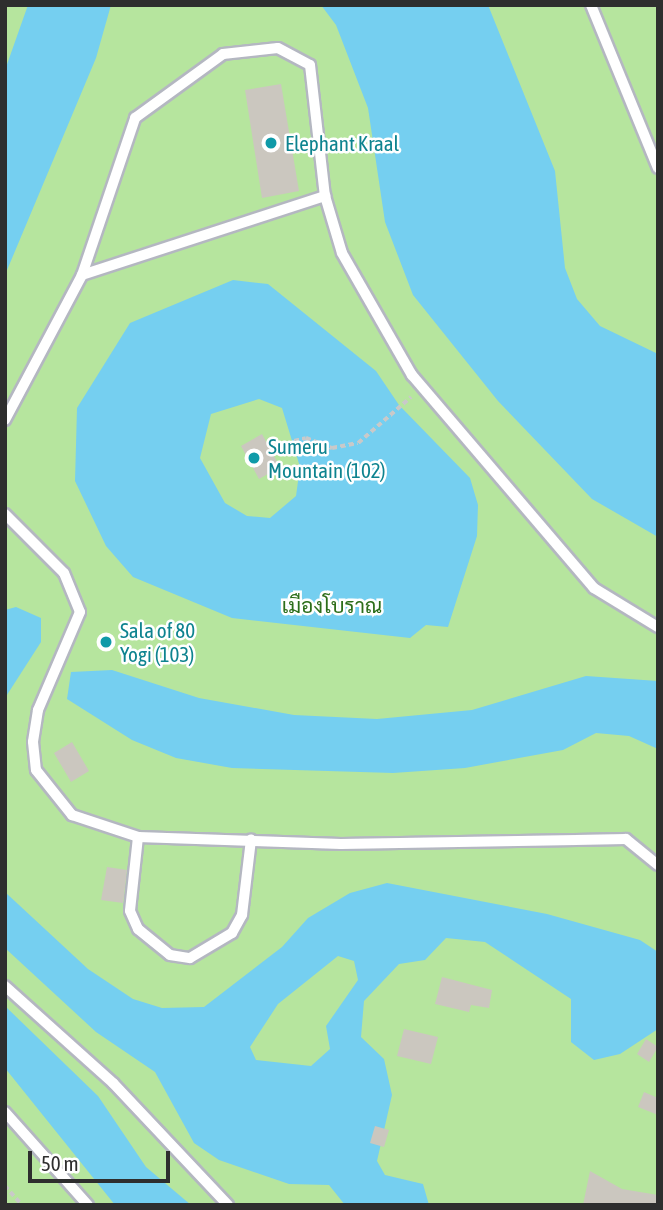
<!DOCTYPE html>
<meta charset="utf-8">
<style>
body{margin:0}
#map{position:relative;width:663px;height:1210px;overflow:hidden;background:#efe9e1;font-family:"Asap Condensed",Sarabun,sans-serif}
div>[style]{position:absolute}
.green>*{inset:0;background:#b6e59e}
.water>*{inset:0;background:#75cff0}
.building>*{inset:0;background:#cbc7bf}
.path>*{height:3.5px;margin-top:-1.75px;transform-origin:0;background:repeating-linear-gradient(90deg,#c9c9c9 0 5px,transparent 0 8.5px)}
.roads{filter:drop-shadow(2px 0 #b4b7c1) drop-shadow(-2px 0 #b4b7c1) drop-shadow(0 2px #b4b7c1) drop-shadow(0 -2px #b4b7c1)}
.service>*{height:10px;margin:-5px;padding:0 5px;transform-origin:5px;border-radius:5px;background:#fff}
.dots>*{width:19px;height:19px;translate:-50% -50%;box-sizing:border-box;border:4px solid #fff;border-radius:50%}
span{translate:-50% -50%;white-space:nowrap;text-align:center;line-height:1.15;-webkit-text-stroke:5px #fff;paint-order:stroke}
.culture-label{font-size:21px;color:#0d838f}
.left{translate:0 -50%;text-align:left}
.park-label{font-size:21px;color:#2c6e1b}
.frame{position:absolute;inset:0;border:7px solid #2e2e2e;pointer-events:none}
.scale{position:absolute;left:28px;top:1151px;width:142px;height:32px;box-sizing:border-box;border:4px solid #2e2e2e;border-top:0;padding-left:9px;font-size:21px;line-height:24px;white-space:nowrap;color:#2e2e2e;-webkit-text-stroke:5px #fff;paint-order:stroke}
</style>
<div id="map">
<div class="green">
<div style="clip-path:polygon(5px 5px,658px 5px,658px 1205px,5px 1205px)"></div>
</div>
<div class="water">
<div style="clip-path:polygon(28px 5px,111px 5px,96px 58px,5px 275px,5px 70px)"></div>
<div style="clip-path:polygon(321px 5px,488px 5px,555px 171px,565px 268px,577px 299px,600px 326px,658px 354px,658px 537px,592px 499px,498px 401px,413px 295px,385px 222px,368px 108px,336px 25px)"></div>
<div style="clip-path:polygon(evenodd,233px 280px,268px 284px,376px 371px,399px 405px,470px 478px,478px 505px,477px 536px,448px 627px,426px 625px,410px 638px,232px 618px,133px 577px,106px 546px,75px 481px,77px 408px,130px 323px,233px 280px,259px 399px,282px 408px,300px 467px,296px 496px,270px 518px,247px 516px,225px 503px,200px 458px,211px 414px,259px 399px)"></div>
<div style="clip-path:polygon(16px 607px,41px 618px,41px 642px,5px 698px,5px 610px)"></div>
<div style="clip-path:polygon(112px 670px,199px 698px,294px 715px,377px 719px,472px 710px,586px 676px,658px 681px,658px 749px,629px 736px,596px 733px,563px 750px,465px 768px,393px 773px,232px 768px,176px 758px,132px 740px,67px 699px,71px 672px)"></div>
<div style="clip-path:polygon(evenodd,387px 883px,547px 914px,640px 940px,658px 952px,658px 1029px,620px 1054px,594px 1060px,571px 1042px,571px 999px,485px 942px,446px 938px,425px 960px,399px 964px,364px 1001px,361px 1037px,384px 1059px,392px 1095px,377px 1161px,385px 1175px,423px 1184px,429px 1205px,345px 1205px,329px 1185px,289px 1184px,219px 1160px,194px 1143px,155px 1072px,96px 1032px,5px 948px,5px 892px,88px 969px,133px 999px,162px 1008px,204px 1007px,282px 947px,308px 918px,350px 893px,387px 883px,338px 956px,354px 961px,358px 980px,326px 1026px,330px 1049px,311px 1066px,256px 1060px,250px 1047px,278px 1004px,338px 956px)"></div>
<div style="clip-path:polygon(5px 1006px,98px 1096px,146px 1167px,191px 1205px,115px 1205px,5px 1068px)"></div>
</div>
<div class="building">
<div style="clip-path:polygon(281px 84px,299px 191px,262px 198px,245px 90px)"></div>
<div style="clip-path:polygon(262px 434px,280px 467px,259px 479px,241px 446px)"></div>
<div style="clip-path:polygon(72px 742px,89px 771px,71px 782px,54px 753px)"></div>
<div style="clip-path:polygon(107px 867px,127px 870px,123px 903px,101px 900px)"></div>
<div style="clip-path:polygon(442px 977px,492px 990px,489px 1008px,471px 1005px,469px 1012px,435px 1004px)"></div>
<div style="clip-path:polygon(404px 1029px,438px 1037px,431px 1064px,397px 1056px)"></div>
<div style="clip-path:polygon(646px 1039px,658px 1047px,649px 1062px,637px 1054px)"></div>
<div style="clip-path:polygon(644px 1092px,658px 1098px,658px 1115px,638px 1107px)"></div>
<div style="clip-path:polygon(375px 1126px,389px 1130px,384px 1147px,370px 1143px)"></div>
<div style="clip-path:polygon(590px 1171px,622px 1189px,658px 1195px,658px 1205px,583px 1205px)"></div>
</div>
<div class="path">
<div style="left:294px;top:441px;width:12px;rotate:-14deg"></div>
<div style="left:306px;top:438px;width:28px;rotate:21deg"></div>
<div style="left:332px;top:448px;width:26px;rotate:-11deg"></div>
<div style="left:358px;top:443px;width:70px;rotate:-41deg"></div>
<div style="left:5px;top:1186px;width:25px;rotate:48deg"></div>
</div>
<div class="roads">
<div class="service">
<div style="left:591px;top:5px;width:176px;rotate:67.7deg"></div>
<div style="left:82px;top:275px;width:256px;rotate:-18deg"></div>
<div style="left:5px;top:420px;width:164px;rotate:-62deg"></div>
<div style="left:82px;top:275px;width:166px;rotate:-71.3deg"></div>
<div style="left:135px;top:118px;width:109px;rotate:-36deg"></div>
<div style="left:223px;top:54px;width:55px;rotate:-6.2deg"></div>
<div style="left:278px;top:48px;width:36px;rotate:28deg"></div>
<div style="left:310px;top:65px;width:132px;rotate:83.5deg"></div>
<div style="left:325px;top:196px;width:59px;rotate:73.4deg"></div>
<div style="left:342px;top:253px;width:141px;rotate:60.2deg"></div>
<div style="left:412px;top:375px;width:280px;rotate:49.5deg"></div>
<div style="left:594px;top:588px;width:75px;rotate:31.4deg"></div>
<div style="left:5px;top:514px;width:83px;rotate:45deg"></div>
<div style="left:64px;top:573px;width:42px;rotate:67.7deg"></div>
<div style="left:80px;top:612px;width:107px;rotate:113.2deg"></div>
<div style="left:38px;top:710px;width:32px;rotate:99deg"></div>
<div style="left:33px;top:742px;width:28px;rotate:84deg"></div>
<div style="left:36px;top:770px;width:58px;rotate:51.3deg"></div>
<div style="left:72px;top:815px;width:70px;rotate:18.4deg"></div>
<div style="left:138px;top:837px;width:203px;rotate:2deg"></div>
<div style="left:341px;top:844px;width:285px;rotate:-1deg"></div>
<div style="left:626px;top:839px;width:41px;rotate:39.1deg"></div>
<div style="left:138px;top:837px;width:74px;rotate:96.2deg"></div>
<div style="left:130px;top:911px;width:20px;rotate:66deg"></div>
<div style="left:138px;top:929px;width:41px;rotate:39.1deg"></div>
<div style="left:170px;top:955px;width:20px;rotate:9deg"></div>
<div style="left:190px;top:958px;width:49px;rotate:-30.8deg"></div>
<div style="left:232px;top:933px;width:21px;rotate:-61deg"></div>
<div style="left:242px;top:915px;width:76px;rotate:-83.2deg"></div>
<div style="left:5px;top:986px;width:145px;rotate:41.9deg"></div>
<div style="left:113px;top:1083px;width:168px;rotate:46.7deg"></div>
<div style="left:5px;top:1112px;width:125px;rotate:48.3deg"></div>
</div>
</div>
<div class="dots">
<div style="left:271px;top:143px;background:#0f9aa8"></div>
<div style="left:254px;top:458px;background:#0f9aa8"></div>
<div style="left:106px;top:642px;background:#0f9aa8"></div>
</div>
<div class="culture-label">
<span class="left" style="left:285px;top:143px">Elephant Kraal</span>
<span class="left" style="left:268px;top:458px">Sumeru<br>Mountain (102)</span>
<span class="left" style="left:120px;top:642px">Sala of 80<br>Yogi (103)</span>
</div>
<div class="park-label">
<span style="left:332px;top:605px">เมืองโบราณ</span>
</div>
<div class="frame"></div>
<div class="scale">50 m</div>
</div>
